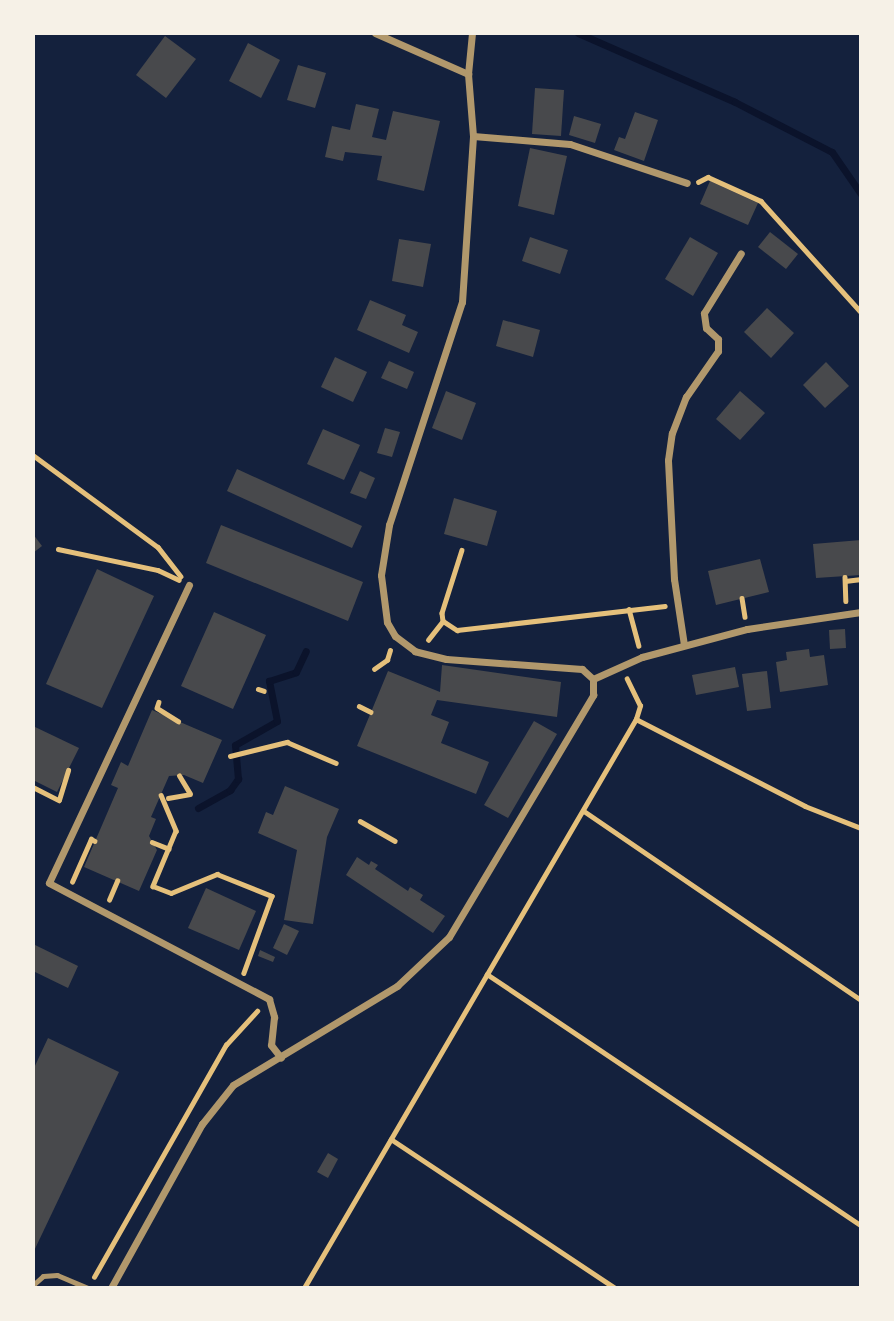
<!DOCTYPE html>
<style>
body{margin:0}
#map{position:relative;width:894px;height:1321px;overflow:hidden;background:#14213d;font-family:Roboto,sans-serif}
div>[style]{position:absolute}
.stream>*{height:7px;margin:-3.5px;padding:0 3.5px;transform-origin:3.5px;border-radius:3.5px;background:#0b132b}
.building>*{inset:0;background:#48494c}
.path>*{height:4.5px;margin:-2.25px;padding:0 2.25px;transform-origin:2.25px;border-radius:2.25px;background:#e5c07b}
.service>*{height:5px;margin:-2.5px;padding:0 2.5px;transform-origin:2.5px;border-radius:2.5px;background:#b1986c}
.minor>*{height:7px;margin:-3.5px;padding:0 3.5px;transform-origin:3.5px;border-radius:3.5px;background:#b1986c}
span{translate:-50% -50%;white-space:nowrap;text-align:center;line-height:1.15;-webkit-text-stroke:5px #f6f1e7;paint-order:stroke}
.frame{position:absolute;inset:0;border:35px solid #f6f1e7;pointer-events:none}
</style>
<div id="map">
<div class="stream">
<div style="left:578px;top:33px;width:171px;rotate:23.7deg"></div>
<div style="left:735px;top:102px;width:109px;rotate:27.3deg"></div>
<div style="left:832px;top:152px;width:51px;rotate:55.4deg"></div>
<div style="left:198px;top:808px;width:37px;rotate:-29deg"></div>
<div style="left:230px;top:790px;width:14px;rotate:-54deg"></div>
<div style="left:238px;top:779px;width:34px;rotate:-95deg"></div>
<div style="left:235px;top:745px;width:48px;rotate:-29.7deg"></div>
<div style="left:277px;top:721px;width:41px;rotate:-101.3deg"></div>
<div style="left:269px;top:681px;width:28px;rotate:-18deg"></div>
<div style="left:296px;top:672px;width:23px;rotate:-65deg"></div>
</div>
<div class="building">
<div style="clip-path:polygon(165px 36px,196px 59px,166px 98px,136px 75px)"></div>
<div style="clip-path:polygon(248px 43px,280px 60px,261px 98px,229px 81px)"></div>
<div style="clip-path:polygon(298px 65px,326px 73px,315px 108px,287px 100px)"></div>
<div style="clip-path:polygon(535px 88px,564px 90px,561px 136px,532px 134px)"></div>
<div style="clip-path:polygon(356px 104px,379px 109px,372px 137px,386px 140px,393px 111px,440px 121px,424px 191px,377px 180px,382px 156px,345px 152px,343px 161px,325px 157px,332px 126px,350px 130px)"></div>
<div style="clip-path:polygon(635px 112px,658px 120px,644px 161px,614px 150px,619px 137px,625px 139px)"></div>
<div style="clip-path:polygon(574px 116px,601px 124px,595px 143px,569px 135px)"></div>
<div style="clip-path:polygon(530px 148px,567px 156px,554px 215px,518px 206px)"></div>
<div style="clip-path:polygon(710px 181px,758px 203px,748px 225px,700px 204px)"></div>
<div style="clip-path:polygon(770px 232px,798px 254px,786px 269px,758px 247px)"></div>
<div style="clip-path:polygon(530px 237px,568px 250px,560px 274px,522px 261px)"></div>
<div style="clip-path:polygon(690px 237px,718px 253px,693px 296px,665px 279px)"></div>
<div style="clip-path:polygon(399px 239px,431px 244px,423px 287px,392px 281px)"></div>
<div style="clip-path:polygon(370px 300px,406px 315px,402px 325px,418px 332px,409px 353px,357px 330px)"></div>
<div style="clip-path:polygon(767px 308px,794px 333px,771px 358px,744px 332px)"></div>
<div style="clip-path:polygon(503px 320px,540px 330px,533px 357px,496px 346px)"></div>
<div style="clip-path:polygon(335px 357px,367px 372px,353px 402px,321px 387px)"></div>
<div style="clip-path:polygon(389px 361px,414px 372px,407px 389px,381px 378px)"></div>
<div style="clip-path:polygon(826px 362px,849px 386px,825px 408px,803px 385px)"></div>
<div style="clip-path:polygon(446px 391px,476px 403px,462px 440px,432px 428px)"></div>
<div style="clip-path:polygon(740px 391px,765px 413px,740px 440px,716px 419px)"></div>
<div style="clip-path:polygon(385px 428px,400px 432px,392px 457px,377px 453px)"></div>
<div style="clip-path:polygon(323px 429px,360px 445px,344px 480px,307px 464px)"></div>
<div style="clip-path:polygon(237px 469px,362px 526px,352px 548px,227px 491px)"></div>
<div style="clip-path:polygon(360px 471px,375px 478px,366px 499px,350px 493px)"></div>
<div style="clip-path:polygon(454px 498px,497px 511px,487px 546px,444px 534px)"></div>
<div style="clip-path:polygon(221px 525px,363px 582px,348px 621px,206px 563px)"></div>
<div style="clip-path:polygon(33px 534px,42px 546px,33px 553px)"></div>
<div style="clip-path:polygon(861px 540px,861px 575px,816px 578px,813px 544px)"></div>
<div style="clip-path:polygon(760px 559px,769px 592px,716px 605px,708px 571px)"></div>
<div style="clip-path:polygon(97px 569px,154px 596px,102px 708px,46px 684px)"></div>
<div style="clip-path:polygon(214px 612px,266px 635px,233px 709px,181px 686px)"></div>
<div style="clip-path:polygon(845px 629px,846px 648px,830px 649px,829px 630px)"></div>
<div style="clip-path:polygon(809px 649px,810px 657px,824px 655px,828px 685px,780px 692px,776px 662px,787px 660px,786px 652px)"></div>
<div style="clip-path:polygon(442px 665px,561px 682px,557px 717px,437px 700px,431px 715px,449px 722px,441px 743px,489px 762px,476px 794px,357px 746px,388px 671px,440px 692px)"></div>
<div style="clip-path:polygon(735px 667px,739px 687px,696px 695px,692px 675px)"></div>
<div style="clip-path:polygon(767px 671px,771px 708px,747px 711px,742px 674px)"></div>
<div style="clip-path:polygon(152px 710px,222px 740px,203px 783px,184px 775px,169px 776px,151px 817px,156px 819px,149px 836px,157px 850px,139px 891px,84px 867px,118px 788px,111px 785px,121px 762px,128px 766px)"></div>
<div style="clip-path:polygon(534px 721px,557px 734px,508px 818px,484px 805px)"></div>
<div style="clip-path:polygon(33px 726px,79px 748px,57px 792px,33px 780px)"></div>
<div style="clip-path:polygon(285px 786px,339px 809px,327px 837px,313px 924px,284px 920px,297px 850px,258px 833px,266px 812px,273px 815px)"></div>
<div style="clip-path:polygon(357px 857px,369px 865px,371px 861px,378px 865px,375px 869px,408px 891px,410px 887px,423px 895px,420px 900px,445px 916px,433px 933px,346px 875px)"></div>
<div style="clip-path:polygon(206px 888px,256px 911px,239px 950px,188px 928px)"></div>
<div style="clip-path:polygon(284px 924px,299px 931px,287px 955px,273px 948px)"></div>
<div style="clip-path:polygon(33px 944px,78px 966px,68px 988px,33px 971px)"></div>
<div style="clip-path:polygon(260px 950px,275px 957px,273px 962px,258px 956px)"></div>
<div style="clip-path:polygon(48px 1038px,119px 1072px,33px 1253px,33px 1070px)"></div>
<div style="clip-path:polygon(328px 1153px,338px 1159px,328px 1178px,317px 1172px)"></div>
</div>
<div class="path">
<div style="left:698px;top:182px;width:11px;rotate:-27deg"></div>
<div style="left:708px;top:177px;width:58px;rotate:24.4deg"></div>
<div style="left:761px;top:201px;width:149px;rotate:48deg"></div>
<div style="left:33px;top:455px;width:155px;rotate:36.4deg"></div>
<div style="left:158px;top:547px;width:37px;rotate:52deg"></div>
<div style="left:58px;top:549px;width:102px;rotate:11.9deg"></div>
<div style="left:158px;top:570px;width:23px;rotate:25deg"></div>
<div style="left:462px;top:550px;width:66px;rotate:107.6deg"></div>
<div style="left:442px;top:613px;width:8px;rotate:83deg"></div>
<div style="left:443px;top:621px;width:17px;rotate:33deg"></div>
<div style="left:457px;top:630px;width:209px;rotate:-6.6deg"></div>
<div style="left:845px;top:577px;width:24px;rotate:88deg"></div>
<div style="left:845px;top:581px;width:16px;rotate:-7deg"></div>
<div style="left:742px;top:598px;width:19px;rotate:81deg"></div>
<div style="left:629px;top:609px;width:38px;rotate:75deg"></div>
<div style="left:428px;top:640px;width:24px;rotate:-52deg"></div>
<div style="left:374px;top:669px;width:16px;rotate:-35deg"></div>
<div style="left:387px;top:660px;width:10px;rotate:-73deg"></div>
<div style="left:258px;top:689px;width:6px;rotate:18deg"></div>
<div style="left:159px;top:702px;width:6px;rotate:108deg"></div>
<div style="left:157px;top:708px;width:25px;rotate:32deg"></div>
<div style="left:359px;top:706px;width:13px;rotate:27deg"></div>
<div style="left:636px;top:719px;width:190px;rotate:27.2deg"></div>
<div style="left:805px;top:806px;width:60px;rotate:21.4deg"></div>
<div style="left:230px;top:756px;width:59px;rotate:-13.8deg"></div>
<div style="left:287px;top:742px;width:53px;rotate:23.2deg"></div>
<div style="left:33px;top:787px;width:29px;rotate:27deg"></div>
<div style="left:59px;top:800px;width:31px;rotate:-73deg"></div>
<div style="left:161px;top:795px;width:39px;rotate:67deg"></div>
<div style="left:176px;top:831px;width:60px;rotate:112.7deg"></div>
<div style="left:153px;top:886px;width:19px;rotate:21deg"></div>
<div style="left:171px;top:893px;width:50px;rotate:-22.4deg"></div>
<div style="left:217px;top:874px;width:59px;rotate:21.8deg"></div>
<div style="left:272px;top:896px;width:82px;rotate:110deg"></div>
<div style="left:168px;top:798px;width:22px;rotate:-10deg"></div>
<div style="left:190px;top:794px;width:21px;rotate:-121deg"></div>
<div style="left:584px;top:811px;width:335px;rotate:34.3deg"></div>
<div style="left:360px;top:821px;width:40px;rotate:29.7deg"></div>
<div style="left:152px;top:842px;width:18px;rotate:22deg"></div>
<div style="left:72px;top:882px;width:47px;rotate:-66.2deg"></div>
<div style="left:91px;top:839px;width:4px;rotate:27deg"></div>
<div style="left:109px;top:900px;width:21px;rotate:-67deg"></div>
<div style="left:487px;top:974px;width:450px;rotate:33.9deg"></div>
<div style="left:391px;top:1139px;width:269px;rotate:33.6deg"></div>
<div style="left:94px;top:1277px;width:267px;rotate:-60.4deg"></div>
<div style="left:226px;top:1045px;width:46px;rotate:-47.6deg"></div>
<div style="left:304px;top:1288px;width:659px;rotate:-59.74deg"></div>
<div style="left:636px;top:719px;width:14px;rotate:-73deg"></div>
<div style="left:640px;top:706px;width:30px;rotate:-116deg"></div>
</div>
<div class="service">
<div style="left:33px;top:1285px;width:13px;rotate:-42deg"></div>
<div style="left:43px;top:1276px;width:14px;rotate:-4deg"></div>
<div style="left:57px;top:1275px;width:33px;rotate:23deg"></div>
</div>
<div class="minor">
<div style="left:375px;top:33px;width:102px;rotate:23.8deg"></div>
<div style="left:473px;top:136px;width:97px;rotate:4.7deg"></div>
<div style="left:570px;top:144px;width:123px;rotate:18.4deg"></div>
<div style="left:189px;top:585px;width:329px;rotate:115.2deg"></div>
<div style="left:49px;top:883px;width:249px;rotate:27.8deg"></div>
<div style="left:269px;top:999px;width:19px;rotate:74deg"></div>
<div style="left:274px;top:1017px;width:28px;rotate:96deg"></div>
<div style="left:271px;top:1045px;width:16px;rotate:52deg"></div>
<div style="left:684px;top:645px;width:67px;rotate:-98.6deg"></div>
<div style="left:674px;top:579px;width:119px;rotate:-92.9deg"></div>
<div style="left:668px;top:460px;width:27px;rotate:-82deg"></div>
<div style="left:672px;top:433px;width:39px;rotate:-69deg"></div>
<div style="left:686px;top:397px;width:56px;rotate:-55.2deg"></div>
<div style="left:718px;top:351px;width:12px;rotate:-90deg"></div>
<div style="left:718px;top:339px;width:16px;rotate:-137deg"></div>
<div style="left:706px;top:328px;width:15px;rotate:-98deg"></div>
<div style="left:704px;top:313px;width:70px;rotate:-58.3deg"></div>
<div style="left:593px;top:679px;width:54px;rotate:-24.2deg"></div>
<div style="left:642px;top:657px;width:109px;rotate:-14.9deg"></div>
<div style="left:747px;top:629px;width:115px;rotate:-8.5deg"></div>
<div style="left:111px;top:1288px;width:188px;rotate:-61deg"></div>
<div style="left:202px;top:1124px;width:50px;rotate:-51.5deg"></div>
<div style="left:233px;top:1085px;width:192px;rotate:-31.1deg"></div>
<div style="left:397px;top:986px;width:71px;rotate:-43.3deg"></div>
<div style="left:449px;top:937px;width:282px;rotate:-59.2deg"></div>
<div style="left:593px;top:695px;width:16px;rotate:-90deg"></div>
<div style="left:593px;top:679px;width:15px;rotate:-138deg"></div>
<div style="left:582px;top:669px;width:136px;rotate:-175.8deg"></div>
<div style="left:446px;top:659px;width:32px;rotate:-166deg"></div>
<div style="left:415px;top:651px;width:25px;rotate:-143deg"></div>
<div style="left:395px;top:636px;width:16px;rotate:-120deg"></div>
<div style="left:387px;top:622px;width:47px;rotate:-97.3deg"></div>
<div style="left:381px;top:575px;width:51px;rotate:-80.9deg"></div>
<div style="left:389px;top:525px;width:235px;rotate:-71.9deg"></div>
<div style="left:462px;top:302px;width:166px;rotate:-86.2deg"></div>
<div style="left:473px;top:136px;width:62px;rotate:-94.6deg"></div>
<div style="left:468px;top:74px;width:41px;rotate:-84.4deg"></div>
</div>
<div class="frame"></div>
</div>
